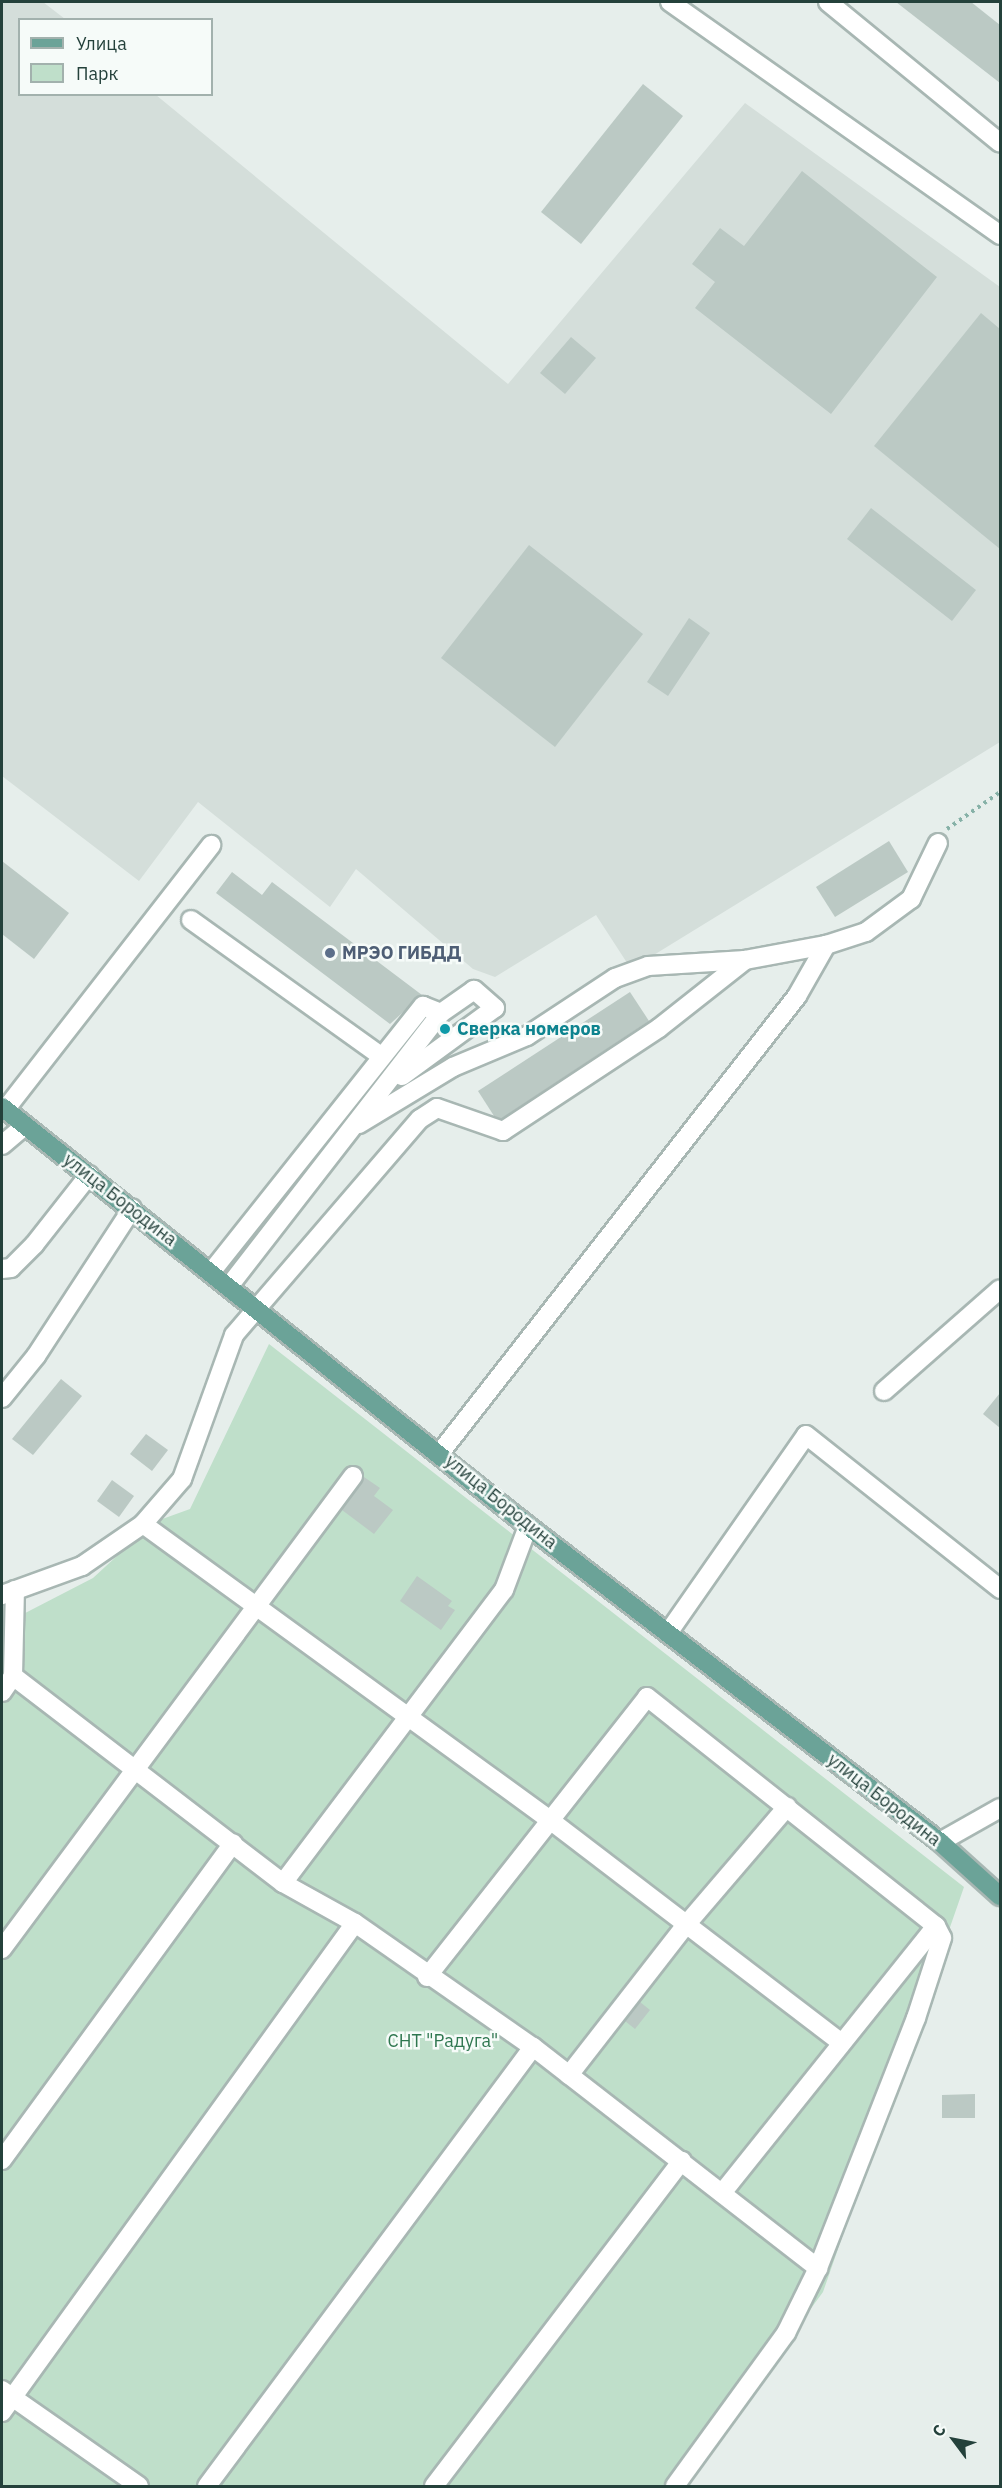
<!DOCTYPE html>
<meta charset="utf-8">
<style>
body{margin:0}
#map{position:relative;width:1002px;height:2488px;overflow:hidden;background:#e6eeeb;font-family:"IBM Plex Sans",sans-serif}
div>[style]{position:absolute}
.built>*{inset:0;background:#d4deda}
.green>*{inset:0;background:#bfdfca}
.building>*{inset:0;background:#bbc9c4}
.path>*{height:4px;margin-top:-2px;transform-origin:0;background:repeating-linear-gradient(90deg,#86b1a7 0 3px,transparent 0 7.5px)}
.roads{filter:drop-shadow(2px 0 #a8b7b3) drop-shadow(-2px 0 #a8b7b3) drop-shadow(0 2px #a8b7b3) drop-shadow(0 -2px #a8b7b3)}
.minor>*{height:18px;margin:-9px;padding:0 9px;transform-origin:9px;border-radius:9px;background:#fff}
.major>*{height:18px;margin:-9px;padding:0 9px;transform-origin:9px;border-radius:9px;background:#6ba398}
.dots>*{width:16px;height:16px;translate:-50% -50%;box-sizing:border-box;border:3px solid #f6fbf9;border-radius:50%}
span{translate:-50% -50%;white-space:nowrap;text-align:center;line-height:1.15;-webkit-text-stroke:5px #f6fbf9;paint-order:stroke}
.service-label{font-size:18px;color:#4e5e75;font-weight:700}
.left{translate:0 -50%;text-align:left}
.culture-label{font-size:18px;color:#0d838f;font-weight:700}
.street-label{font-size:18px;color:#24413b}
.park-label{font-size:18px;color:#2f7750}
.frame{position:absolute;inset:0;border:3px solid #24413b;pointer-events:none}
.legend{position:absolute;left:18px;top:18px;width:195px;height:78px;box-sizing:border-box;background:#f6fbf9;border:2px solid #a2b1ad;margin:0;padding:8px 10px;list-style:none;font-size:18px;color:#24413b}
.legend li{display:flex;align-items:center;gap:12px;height:30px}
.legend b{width:30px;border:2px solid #a2b1ad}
.north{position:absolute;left:924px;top:2410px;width:60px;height:60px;-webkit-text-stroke:4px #f6fbf9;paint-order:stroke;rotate:302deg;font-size:16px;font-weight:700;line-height:24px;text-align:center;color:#24413b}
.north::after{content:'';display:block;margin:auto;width:21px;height:27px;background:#24413b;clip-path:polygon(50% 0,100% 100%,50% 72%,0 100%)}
</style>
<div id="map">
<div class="built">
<div style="clip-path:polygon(2px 2px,43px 2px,65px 19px,20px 20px,20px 94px,156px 95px,508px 384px,745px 103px,1000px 287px,1000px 742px,631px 969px,596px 915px,495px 977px,473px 969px,356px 869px,330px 907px,198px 802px,139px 881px,2px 776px)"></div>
</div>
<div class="green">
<div style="clip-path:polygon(269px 1344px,964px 1887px,823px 2292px,681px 2486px,2px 2486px,2px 1625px,93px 1578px,154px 1522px,190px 1509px)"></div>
</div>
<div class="building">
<div style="clip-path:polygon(896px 2px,971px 2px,1000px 25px,1000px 83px)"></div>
<div style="clip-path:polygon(643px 84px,683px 116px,581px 244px,541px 212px)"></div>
<div style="clip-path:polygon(802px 171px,937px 277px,831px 414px,695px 308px,715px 282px,692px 264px,720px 228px,744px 246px)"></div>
<div style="clip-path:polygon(981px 313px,1000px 329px,1000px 549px,874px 446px)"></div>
<div style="clip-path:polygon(571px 337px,596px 358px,565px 394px,540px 373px)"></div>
<div style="clip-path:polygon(871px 508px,976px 590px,952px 621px,847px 539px)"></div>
<div style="clip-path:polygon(529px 545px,643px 634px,555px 747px,441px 658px)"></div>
<div style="clip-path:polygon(689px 618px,710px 633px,668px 696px,647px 682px)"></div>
<div style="clip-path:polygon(889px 841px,908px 872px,835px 917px,816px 887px)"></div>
<div style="clip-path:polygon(2px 861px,69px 913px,34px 959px,2px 934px)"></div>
<div style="clip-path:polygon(232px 872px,262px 895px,272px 882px,422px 995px,390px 1024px,216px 893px)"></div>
<div style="clip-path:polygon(630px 992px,649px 1021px,501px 1119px,494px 1116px,478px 1091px)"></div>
<div style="clip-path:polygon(61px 1379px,82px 1396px,33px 1455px,12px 1439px)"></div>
<div style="clip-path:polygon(1000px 1393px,1000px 1428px,983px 1414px)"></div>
<div style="clip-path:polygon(146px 1434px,168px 1450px,152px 1471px,130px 1454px)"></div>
<div style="clip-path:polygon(364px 1477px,380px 1488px,374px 1496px,393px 1510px,374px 1534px,342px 1510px)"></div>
<div style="clip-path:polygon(112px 1480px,134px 1496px,119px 1517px,97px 1501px)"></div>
<div style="clip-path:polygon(417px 1576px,452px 1601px,448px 1606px,455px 1610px,441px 1630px,400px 1601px)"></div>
<div style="clip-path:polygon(640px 2002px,650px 2010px,635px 2029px,625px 2021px)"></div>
<div style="clip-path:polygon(975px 2094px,975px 2118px,942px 2118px,942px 2095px)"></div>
</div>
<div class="path">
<div style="left:947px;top:829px;width:65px;rotate:-34.9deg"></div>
</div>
<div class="roads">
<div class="minor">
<div style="left:670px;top:2px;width:404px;rotate:35.2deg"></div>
<div style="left:828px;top:2px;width:222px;rotate:39.3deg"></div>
<div style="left:191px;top:920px;width:234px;rotate:35.6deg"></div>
<div style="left:745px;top:960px;width:82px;rotate:-10.5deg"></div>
<div style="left:402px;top:1076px;width:115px;rotate:-36.2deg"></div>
<div style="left:495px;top:1008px;width:28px;rotate:-139deg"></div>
<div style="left:474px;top:990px;width:40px;rotate:145.1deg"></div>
<div style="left:5px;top:1110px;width:336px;rotate:-52.1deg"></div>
<div style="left:2px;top:1145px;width:30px;rotate:-40deg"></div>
<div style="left:2px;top:1269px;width:9px;rotate:-6deg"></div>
<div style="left:11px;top:1268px;width:33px;rotate:-45deg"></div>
<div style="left:34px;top:1245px;width:89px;rotate:-51.8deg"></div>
<div style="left:212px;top:1271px;width:339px;rotate:-51.5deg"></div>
<div style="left:423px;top:1006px;width:19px;rotate:21deg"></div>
<div style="left:441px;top:1013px;width:344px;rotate:127.8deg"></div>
<div style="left:884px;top:1391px;width:154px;rotate:-41.3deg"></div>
<div style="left:2px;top:1398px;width:54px;rotate:-51deg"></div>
<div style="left:36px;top:1356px;width:176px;rotate:-56.9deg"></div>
<div style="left:440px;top:1453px;width:580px;rotate:-52deg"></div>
<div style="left:797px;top:996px;width:59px;rotate:-60.4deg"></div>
<div style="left:826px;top:945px;width:42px;rotate:-18deg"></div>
<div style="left:866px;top:932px;width:56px;rotate:-36.3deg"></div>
<div style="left:911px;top:899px;width:62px;rotate:-64.3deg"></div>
<div style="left:143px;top:1524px;width:503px;rotate:36.03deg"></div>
<div style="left:550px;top:1820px;width:367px;rotate:37.4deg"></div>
<div style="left:2px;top:1595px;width:85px;rotate:-19.9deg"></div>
<div style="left:82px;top:1566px;width:74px;rotate:-34.5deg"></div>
<div style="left:143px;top:1524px;width:60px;rotate:-49.1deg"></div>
<div style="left:182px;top:1479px;width:153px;rotate:-70.1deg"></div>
<div style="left:234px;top:1335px;width:285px;rotate:-49.3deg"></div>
<div style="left:420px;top:1119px;width:20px;rotate:-33deg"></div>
<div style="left:437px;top:1108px;width:70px;rotate:19.2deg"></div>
<div style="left:503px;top:1131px;width:187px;rotate:-33.4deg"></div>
<div style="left:659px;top:1028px;width:110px;rotate:-38.3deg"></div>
<div style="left:745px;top:960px;width:97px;rotate:176.5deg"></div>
<div style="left:648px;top:966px;width:35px;rotate:160deg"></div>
<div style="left:615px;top:978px;width:105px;rotate:146.6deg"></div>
<div style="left:527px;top:1036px;width:80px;rotate:157.3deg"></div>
<div style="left:453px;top:1067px;width:110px;rotate:148.8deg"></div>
<div style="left:668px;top:1633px;width:241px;rotate:-55.1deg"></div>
<div style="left:806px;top:1435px;width:248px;rotate:38.4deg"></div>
<div style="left:13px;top:1676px;width:340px;rotate:37.5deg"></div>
<div style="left:283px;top:1883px;width:82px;rotate:29.1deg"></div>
<div style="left:355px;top:1923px;width:217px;rotate:34.9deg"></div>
<div style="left:533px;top:2047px;width:361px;rotate:37.8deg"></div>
<div style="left:2px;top:1692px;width:19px;rotate:-55deg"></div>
<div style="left:13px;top:1676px;width:86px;rotate:-88.7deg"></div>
<div style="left:940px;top:1842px;width:69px;rotate:-29.5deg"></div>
<div style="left:283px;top:1883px;width:367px;rotate:-53deg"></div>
<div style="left:504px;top:1590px;width:68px;rotate:-69.4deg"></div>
<div style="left:2px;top:1949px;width:589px;rotate:-53.42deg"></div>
<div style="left:427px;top:1977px;width:356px;rotate:-51.8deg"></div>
<div style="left:647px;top:1697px;width:369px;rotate:38.4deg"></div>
<div style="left:936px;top:1926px;width:13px;rotate:63deg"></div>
<div style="left:942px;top:1938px;width:84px;rotate:108deg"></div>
<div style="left:916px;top:2018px;width:269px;rotate:111.4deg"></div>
<div style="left:818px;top:2268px;width:72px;rotate:116.2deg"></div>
<div style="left:786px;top:2333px;width:189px;rotate:126deg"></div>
<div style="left:569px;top:2075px;width:189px;rotate:-52.1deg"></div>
<div style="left:685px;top:1926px;width:157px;rotate:-49.4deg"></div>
<div style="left:2px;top:2160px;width:392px;rotate:-53.9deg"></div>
<div style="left:722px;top:2193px;width:342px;rotate:-51.3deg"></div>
<div style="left:2px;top:2390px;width:167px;rotate:35deg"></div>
<div style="left:2px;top:2412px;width:603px;rotate:-54.18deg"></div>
<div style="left:207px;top:2486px;width:547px;rotate:-53.4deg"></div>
<div style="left:434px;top:2486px;width:409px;rotate:-52.7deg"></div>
</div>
<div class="major">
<div style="left:2px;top:1107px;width:672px;rotate:38.54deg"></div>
<div style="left:528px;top:1526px;width:519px;rotate:37.49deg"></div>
<div style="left:940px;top:1842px;width:81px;rotate:42deg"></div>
</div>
</div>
<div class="dots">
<div style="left:330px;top:953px;background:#5c6f8a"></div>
<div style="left:445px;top:1029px;background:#0f9aa8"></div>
</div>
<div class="service-label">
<span class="left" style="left:342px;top:953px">МРЭО ГИБДД</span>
</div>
<div class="culture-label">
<span class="left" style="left:457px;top:1029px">Сверка номеров</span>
</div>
<div class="street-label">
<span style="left:120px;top:1200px;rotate:38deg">улица Бородина</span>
<span style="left:501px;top:1502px;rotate:39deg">улица Бородина</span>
<span style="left:884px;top:1800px;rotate:38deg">улица Бородина</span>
</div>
<div class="park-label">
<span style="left:443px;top:2041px">СНТ "Радуга"</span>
</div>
<div class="frame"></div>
<ul class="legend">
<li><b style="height:8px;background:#6ba398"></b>Улица</li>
<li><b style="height:16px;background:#bfdfca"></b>Парк</li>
</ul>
<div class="north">С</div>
</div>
